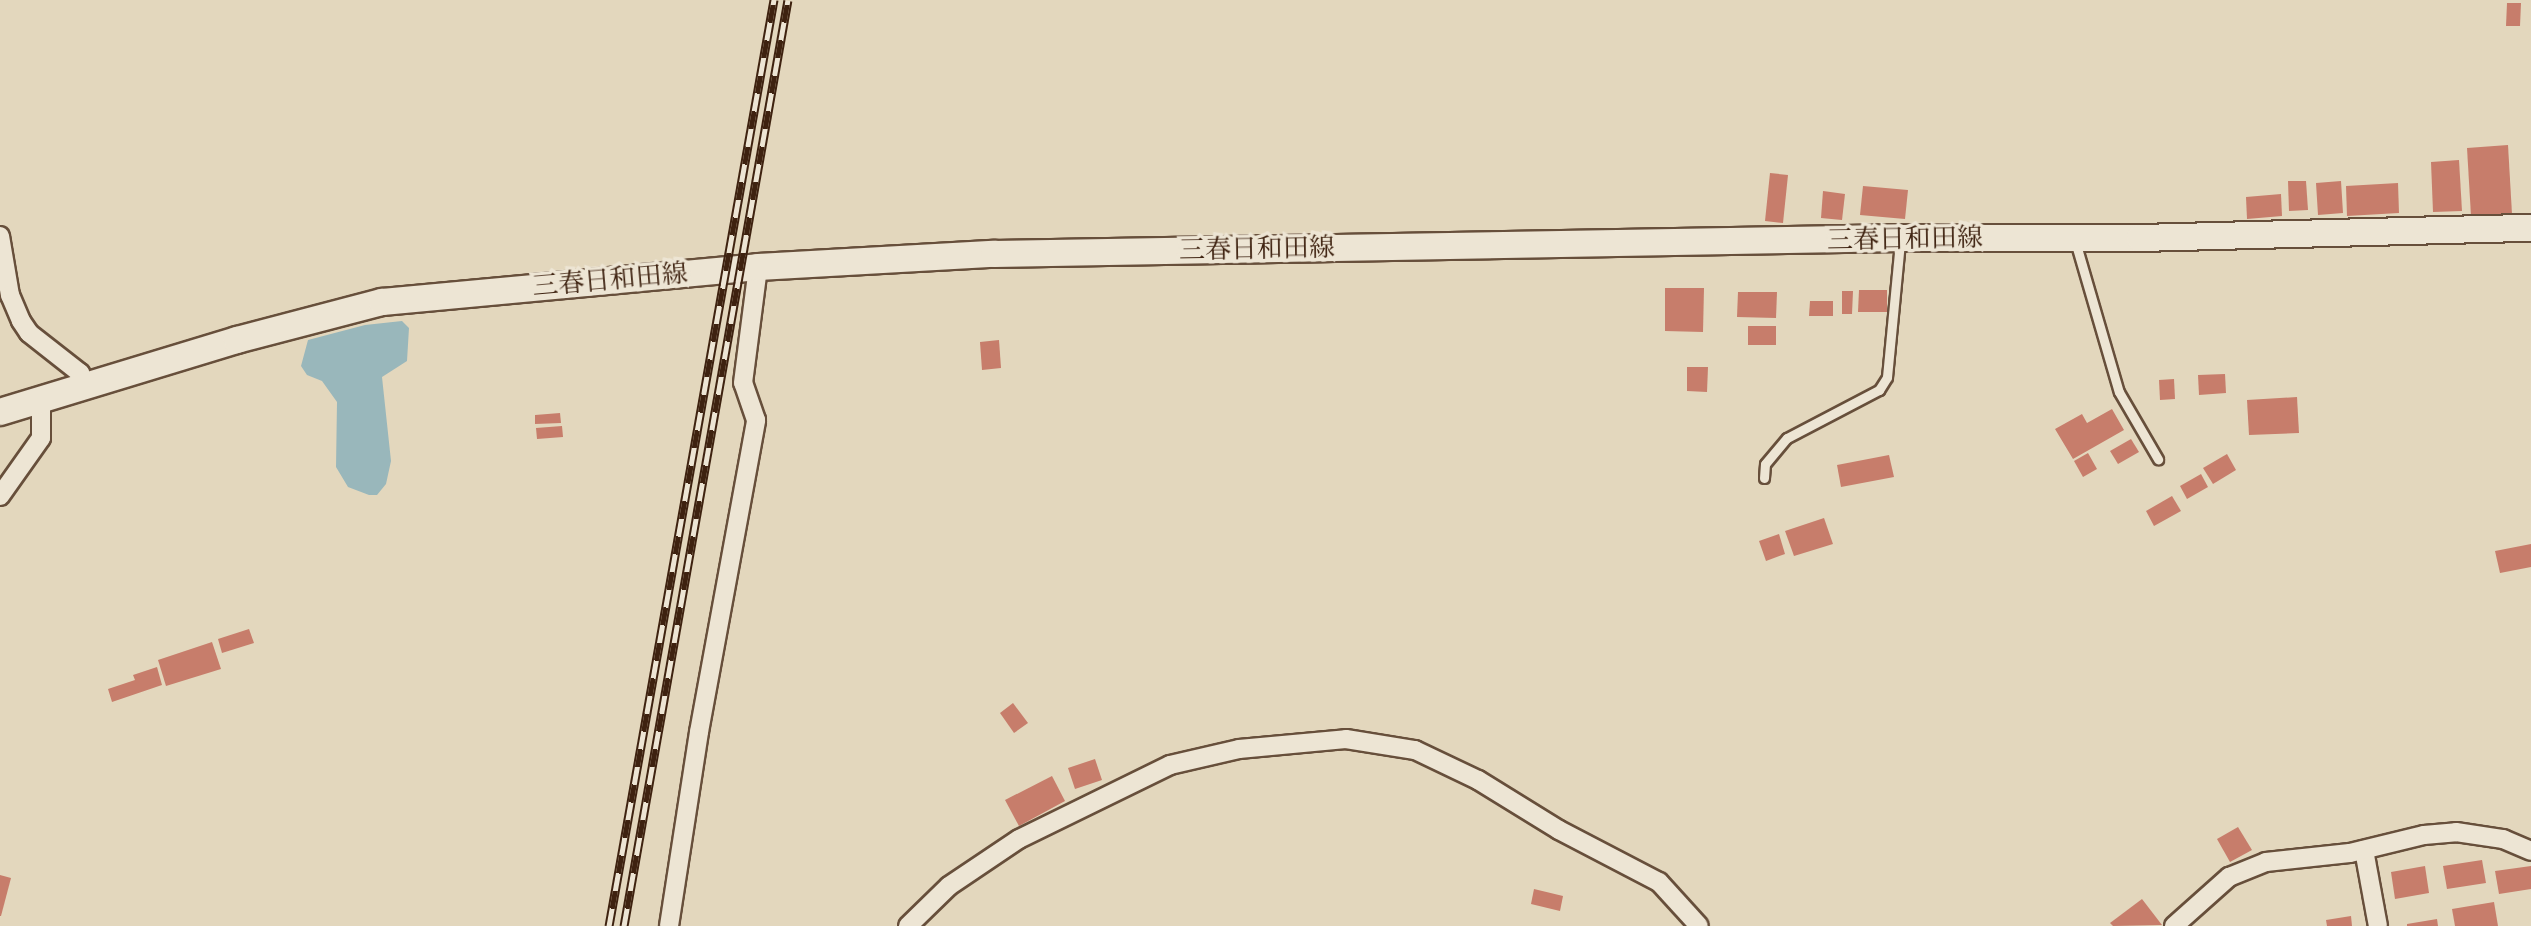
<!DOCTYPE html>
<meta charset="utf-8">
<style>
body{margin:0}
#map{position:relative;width:2531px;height:926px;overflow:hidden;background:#e3d7bd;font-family:"IM FELL French Canon","Noto Serif JP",serif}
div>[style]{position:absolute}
.water>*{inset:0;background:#99b7bb}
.building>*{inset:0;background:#c77d6b}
.roads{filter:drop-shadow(2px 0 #674f3b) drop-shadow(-2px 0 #674f3b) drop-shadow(0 2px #674f3b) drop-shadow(0 -2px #674f3b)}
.lane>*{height:9px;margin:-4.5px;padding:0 4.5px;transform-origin:4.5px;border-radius:4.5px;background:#ede5d4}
.street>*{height:18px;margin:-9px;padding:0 9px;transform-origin:9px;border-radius:9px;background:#ede5d4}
.secondary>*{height:26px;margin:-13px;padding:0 13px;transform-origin:13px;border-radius:13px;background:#ede5d4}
.rail>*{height:9px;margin-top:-4.5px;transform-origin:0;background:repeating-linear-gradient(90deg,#ede5d4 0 18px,#3e2210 0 36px);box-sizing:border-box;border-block:2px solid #3e2210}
span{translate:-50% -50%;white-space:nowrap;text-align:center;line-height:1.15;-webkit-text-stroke:7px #ede5d4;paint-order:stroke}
.street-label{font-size:26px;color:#3e2210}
</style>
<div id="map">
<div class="water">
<div style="clip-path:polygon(402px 321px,409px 328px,407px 361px,382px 377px,391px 461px,386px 484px,377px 495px,369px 495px,348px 487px,336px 467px,337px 402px,322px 381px,307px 375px,301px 366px,308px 340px,365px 325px)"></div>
</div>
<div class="building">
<div style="clip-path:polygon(2507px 3px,2521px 3px,2520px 26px,2506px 26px)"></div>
<div style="clip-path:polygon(2508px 145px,2512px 214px,2471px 216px,2467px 148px)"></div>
<div style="clip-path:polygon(2459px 160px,2462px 211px,2433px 212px,2431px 162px)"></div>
<div style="clip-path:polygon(1770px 173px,1788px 175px,1783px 223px,1765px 221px)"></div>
<div style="clip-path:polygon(2288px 181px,2306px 181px,2308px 210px,2289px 211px)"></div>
<div style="clip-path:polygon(2341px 181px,2343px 213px,2318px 215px,2316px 183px)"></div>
<div style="clip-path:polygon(2398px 183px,2399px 213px,2347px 216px,2346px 186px)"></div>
<div style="clip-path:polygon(1863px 186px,1908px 190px,1905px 219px,1860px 215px)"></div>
<div style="clip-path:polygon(1823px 191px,1845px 194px,1842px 220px,1821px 218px)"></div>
<div style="clip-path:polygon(2281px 194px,2282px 216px,2247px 219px,2246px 197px)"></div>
<div style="clip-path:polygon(1665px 288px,1704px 288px,1703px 332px,1665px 331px)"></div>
<div style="clip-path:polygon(1859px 290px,1887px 290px,1887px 312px,1858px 312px)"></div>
<div style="clip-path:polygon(1842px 291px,1853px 291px,1852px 314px,1842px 314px)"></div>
<div style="clip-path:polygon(1738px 292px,1777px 292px,1776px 318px,1737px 317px)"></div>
<div style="clip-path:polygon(1810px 301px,1833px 301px,1833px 316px,1809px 316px)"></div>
<div style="clip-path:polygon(1748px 326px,1776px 326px,1776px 345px,1748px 345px)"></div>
<div style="clip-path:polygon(999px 340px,1001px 368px,982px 370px,980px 342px)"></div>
<div style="clip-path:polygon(1687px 367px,1708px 367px,1707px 392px,1687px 391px)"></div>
<div style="clip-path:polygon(2225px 374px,2226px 393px,2199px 395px,2198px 375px)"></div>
<div style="clip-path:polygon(2174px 379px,2175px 399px,2160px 400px,2159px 380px)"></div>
<div style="clip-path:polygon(2297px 397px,2299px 433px,2249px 435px,2247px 400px)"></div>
<div style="clip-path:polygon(2112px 409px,2124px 430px,2073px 459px,2055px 429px,2082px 414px,2087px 423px)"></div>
<div style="clip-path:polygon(560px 413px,561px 423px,535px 424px,535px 415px)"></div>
<div style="clip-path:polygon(562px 426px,563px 437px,537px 439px,536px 428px)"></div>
<div style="clip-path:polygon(2131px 439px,2139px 452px,2118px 464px,2110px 451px)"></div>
<div style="clip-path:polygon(2088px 453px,2097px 469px,2083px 477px,2074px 461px)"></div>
<div style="clip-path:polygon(2227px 454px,2236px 470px,2213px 484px,2203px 468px)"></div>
<div style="clip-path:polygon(1889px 455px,1894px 477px,1841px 487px,1837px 465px)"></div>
<div style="clip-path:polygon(2201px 474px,2208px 487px,2187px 499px,2180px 486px)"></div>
<div style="clip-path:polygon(2172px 496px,2181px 511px,2154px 526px,2146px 511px)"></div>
<div style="clip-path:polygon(1824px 518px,1833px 544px,1794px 556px,1785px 531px)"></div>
<div style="clip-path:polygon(1779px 534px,1785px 554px,1766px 561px,1759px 541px)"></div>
<div style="clip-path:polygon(2531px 544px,2531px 567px,2500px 573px,2495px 551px)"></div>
<div style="clip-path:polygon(249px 629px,254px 643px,222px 653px,218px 639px)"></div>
<div style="clip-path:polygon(212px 642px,221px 669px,166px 686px,158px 660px)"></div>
<div style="clip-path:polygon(157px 667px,162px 685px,112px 702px,108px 689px,135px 680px,133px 675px)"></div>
<div style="clip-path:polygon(1013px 703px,1028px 723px,1014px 733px,1000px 713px)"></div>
<div style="clip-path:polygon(1095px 759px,1102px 780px,1075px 789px,1068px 768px)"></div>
<div style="clip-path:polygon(1052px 776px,1065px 801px,1019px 826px,1005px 800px)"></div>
<div style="clip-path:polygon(2238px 827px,2252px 850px,2230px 862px,2217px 839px)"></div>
<div style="clip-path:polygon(2482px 860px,2486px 883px,2447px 889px,2443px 866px)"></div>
<div style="clip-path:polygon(2425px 866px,2429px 893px,2395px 899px,2391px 872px)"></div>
<div style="clip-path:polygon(2531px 866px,2531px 889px,2499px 894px,2495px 871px)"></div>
<div style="clip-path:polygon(0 875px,11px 878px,1px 916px,0 916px)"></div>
<div style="clip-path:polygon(1534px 889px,1563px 896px,1560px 911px,1531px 904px)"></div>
<div style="clip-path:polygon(2142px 899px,2162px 925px,2113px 926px,2110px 923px)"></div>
<div style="clip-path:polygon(2494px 902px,2498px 926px,2455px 926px,2452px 909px)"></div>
<div style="clip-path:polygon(2351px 916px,2352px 926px,2327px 926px,2326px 920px)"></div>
<div style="clip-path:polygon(2437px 919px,2438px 926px,2407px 926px,2407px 924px)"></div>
</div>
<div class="roads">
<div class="lane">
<div style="left:2075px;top:241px;width:157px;rotate:73.8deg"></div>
<div style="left:2119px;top:392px;width:78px;rotate:59.8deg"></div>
<div style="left:1764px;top:478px;width:14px;rotate:-86deg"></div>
<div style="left:1765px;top:464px;width:34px;rotate:-50deg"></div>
<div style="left:1787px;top:438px;width:104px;rotate:-27.6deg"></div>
<div style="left:1879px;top:390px;width:15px;rotate:-58deg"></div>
<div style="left:1887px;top:377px;width:136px;rotate:-84.5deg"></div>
</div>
<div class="street">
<div style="left:0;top:236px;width:60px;rotate:80.4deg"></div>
<div style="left:10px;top:295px;width:28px;rotate:67deg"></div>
<div style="left:21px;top:321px;width:14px;rotate:56deg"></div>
<div style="left:29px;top:333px;width:65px;rotate:38.1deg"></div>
<div style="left:80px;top:373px;width:15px;rotate:70deg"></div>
<div style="left:0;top:496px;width:71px;rotate:-54.7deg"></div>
<div style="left:41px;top:438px;width:38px;rotate:-90deg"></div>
<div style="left:2364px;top:850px;width:77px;rotate:79.6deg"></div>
<div style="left:669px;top:926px;width:196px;rotate:-81.2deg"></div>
<div style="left:699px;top:732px;width:317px;rotate:-79.6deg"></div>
<div style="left:756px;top:420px;width:39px;rotate:-109deg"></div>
<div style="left:743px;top:383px;width:117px;rotate:-82.6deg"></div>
<div style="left:908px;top:926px;width:57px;rotate:-44.3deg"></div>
<div style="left:949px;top:886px;width:84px;rotate:-33.9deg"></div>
<div style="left:1019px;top:839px;width:168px;rotate:-26.1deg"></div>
<div style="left:1170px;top:765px;width:71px;rotate:-13.1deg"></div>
<div style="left:1239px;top:749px;width:107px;rotate:-5.3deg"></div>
<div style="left:1346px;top:739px;width:70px;rotate:9.1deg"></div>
<div style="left:1415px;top:750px;width:70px;rotate:25.5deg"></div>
<div style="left:1478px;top:780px;width:95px;rotate:31.7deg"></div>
<div style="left:1559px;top:830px;width:113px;rotate:27.5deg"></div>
<div style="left:1659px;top:882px;width:59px;rotate:47.7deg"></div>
<div style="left:2174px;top:926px;width:74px;rotate:-41.7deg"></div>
<div style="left:2229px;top:877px;width:40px;rotate:-22deg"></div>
<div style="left:2266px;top:862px;width:84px;rotate:-6.1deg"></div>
<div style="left:2350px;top:853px;width:76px;rotate:-13.7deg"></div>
<div style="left:2424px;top:835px;width:32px;rotate:-5deg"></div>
<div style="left:2456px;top:832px;width:48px;rotate:8.5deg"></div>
<div style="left:2503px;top:839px;width:30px;rotate:23deg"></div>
</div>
<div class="secondary">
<div style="left:0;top:412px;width:248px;rotate:-16.9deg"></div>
<div style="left:237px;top:340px;width:150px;rotate:-14.7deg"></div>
<div style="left:382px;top:302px;width:378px;rotate:-5.3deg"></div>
<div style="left:758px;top:267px;width:236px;rotate:-3.2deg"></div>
<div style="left:994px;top:254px;width:907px;rotate:-1.01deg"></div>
<div style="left:1901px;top:238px;width:239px"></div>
<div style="left:2140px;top:238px;width:391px;rotate:-1.5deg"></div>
</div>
</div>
<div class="rail">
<div style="left:609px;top:926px;width:941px;rotate:-79.9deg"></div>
<div style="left:624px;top:926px;width:940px;rotate:-79.96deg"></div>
</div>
<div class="street-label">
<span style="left:1905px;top:239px;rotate:-1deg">三春日和田線</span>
<span style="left:1257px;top:249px;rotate:-1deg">三春日和田線</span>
<span style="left:610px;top:280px;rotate:-5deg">三春日和田線</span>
</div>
</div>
